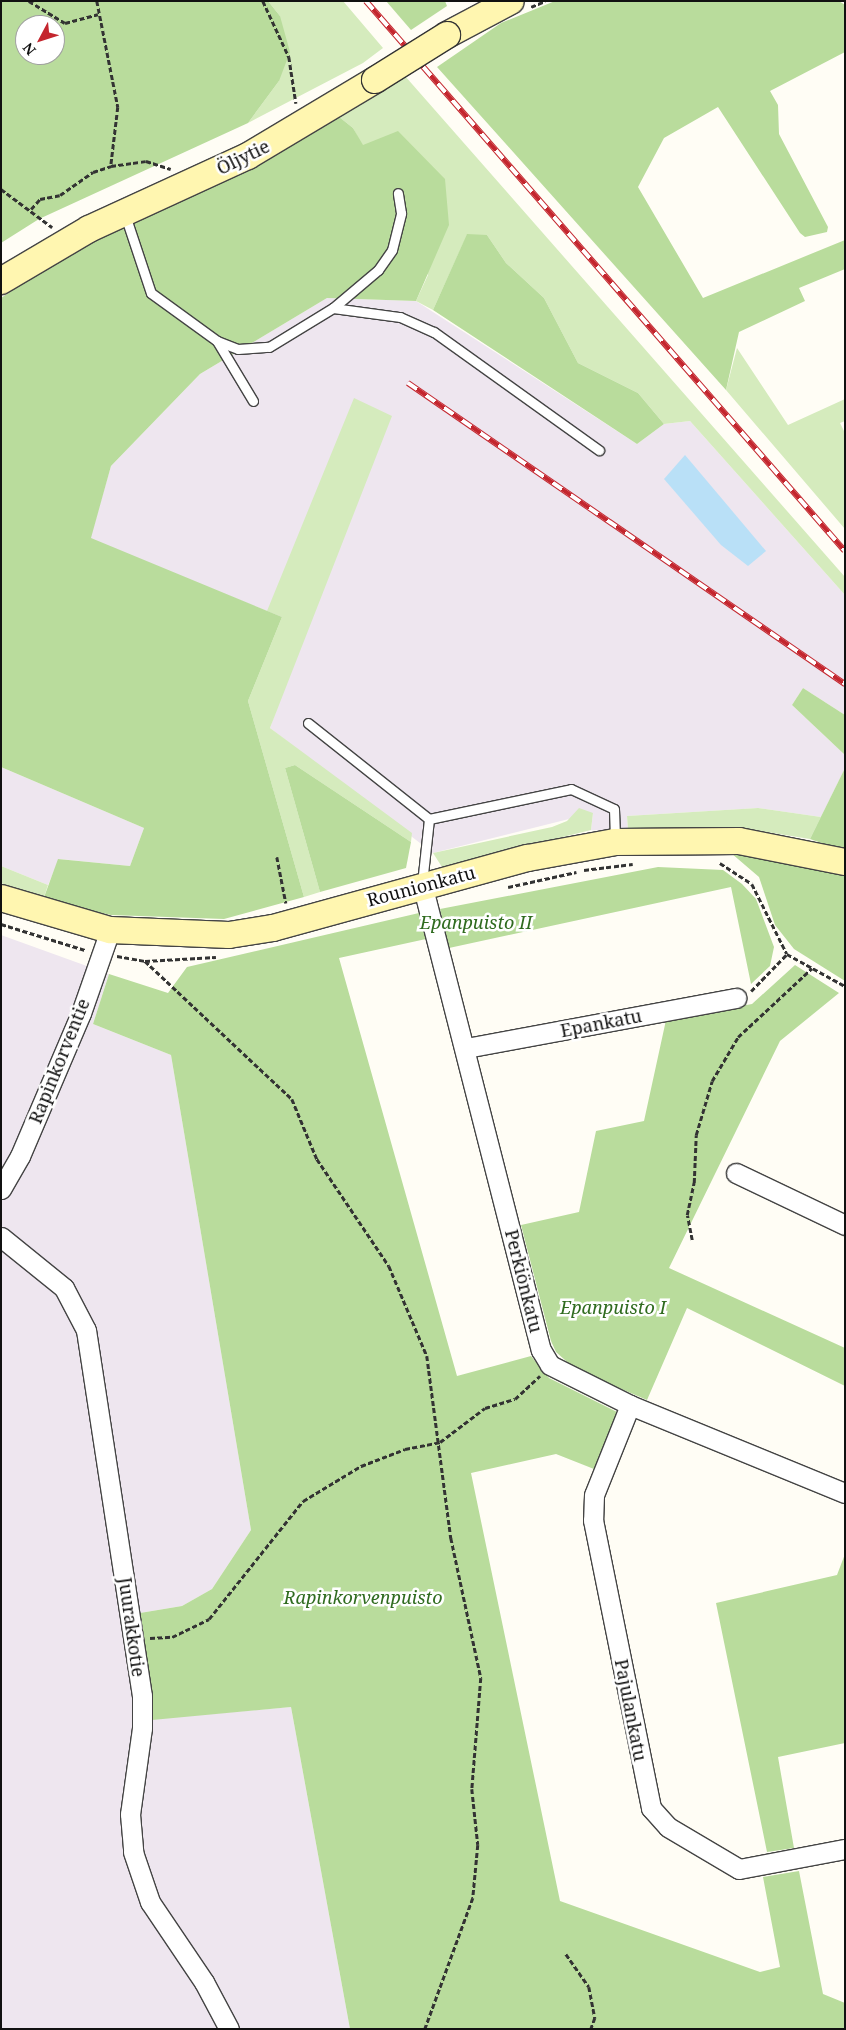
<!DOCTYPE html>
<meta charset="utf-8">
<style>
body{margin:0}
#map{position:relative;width:846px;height:2030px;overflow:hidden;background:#fffdf5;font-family:"Noto Serif",serif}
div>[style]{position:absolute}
.industrial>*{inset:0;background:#eee6ef}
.green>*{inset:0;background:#d5ebbd}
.forest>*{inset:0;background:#b9dc9c}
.water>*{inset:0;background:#b9e0f7}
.path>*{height:2.5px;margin-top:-1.25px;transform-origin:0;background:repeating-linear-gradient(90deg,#333 0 5px,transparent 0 7.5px)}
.roads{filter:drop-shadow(1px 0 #444) drop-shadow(-1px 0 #444) drop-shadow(0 1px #444) drop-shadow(0 -1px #444)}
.lane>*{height:9px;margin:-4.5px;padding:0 4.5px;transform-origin:4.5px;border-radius:4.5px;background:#fff}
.street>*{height:19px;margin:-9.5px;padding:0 9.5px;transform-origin:9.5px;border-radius:9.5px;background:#fff}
.secondary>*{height:26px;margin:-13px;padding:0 13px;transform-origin:13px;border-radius:13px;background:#fff6b0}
.rail>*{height:5.5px;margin-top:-2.75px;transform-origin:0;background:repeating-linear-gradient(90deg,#fff 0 11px,#c4262e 0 22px);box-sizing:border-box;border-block:1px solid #c4262e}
.bridges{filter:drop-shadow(1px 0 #333) drop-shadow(-1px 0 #333) drop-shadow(0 1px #333) drop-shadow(0 -1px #333)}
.secondary-bridge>*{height:26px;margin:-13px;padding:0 13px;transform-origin:13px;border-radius:13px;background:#fff6b0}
span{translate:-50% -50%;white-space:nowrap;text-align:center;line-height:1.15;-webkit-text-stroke:5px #fff;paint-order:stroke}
.street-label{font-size:18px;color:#111}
.park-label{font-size:18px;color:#2f6b1f;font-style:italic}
.frame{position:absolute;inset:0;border:2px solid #111;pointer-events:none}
.north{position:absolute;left:15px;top:15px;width:50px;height:50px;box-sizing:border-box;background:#fff;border:1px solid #a0a0a0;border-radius:50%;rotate:230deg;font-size:14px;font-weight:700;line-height:20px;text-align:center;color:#111}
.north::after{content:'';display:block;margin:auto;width:18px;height:22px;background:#c4262e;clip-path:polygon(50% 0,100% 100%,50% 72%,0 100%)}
</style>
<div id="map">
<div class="industrial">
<div style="clip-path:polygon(327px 298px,416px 301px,637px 444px,664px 424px,690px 421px,845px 595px,845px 715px,803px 688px,792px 705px,845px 755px,845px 768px,821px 817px,758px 808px,627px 816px,628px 830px,591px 830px,593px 813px,433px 853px,270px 728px,306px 627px,90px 539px,111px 466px,200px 374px)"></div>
<div style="clip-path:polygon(1px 767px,144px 828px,130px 866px,59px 859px,48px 885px,1px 866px)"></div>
<div style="clip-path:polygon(1px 935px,109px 974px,93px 1024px,171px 1055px,251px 1530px,212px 1589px,182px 1606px,140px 1613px,152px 1719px,291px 1707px,350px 2029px,1px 2029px)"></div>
</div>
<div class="green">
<div style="clip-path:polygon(268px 1px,343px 1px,383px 48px,363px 63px,248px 123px,279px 81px,280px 16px)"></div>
<div style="clip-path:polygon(405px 76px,845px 577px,845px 595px,690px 421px,664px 424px,638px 393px,578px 363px,544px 298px,506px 263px,487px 235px,467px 235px,433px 310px,416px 301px,428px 275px,353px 128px,338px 116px)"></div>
<div style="clip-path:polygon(737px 348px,788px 425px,845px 399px,845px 421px,840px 423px,845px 433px,845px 529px,726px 390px)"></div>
<div style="clip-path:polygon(354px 398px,392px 416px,270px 728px,412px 833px,411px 842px,295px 765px,285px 768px,320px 892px,304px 897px,248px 701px,282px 617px,267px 611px)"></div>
<div style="clip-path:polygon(579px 808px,593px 813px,591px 830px,442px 867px,433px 853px,552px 827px,567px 821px)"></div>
<div style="clip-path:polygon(758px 808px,821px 817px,810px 839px,748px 829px,628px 830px,627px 816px)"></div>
<div style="clip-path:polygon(1px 866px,48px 885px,43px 900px,1px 883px)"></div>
</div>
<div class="forest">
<div style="clip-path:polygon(evenodd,1px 1px,268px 1px,280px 16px,290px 52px,279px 81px,248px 123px,39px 219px,1px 243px,1px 1px,25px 25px,55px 25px,55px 55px,25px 55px,25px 25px)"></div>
<div style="clip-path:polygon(386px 1px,445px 1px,447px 6px,411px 30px)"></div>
<div style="clip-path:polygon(555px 1px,839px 1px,845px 5px,845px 52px,770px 91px,778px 105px,779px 134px,828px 227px,827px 232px,805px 237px,800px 233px,718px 107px,664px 138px,638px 187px,703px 298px,845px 240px,845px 269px,799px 288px,805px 301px,739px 332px,726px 390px,437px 67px,501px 23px)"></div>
<div style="clip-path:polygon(338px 116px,353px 128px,363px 145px,398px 131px,445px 179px,449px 225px,416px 301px,327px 298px,200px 374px,111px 466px,91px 538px,282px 617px,248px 701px,304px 897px,224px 919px,111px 915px,43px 900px,58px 859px,130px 866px,144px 828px,1px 767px,1px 298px,97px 234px)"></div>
<div style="clip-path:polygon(467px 234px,487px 235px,506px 263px,544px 298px,578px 363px,638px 393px,664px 424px,637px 444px,433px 310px)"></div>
<div style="clip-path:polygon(803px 688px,845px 715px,845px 755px,792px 705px)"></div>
<div style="clip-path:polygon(295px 765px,411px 842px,406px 868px,320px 892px,285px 768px)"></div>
<div style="clip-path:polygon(845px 768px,845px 851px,810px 839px)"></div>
<div style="clip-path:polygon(731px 853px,845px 874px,845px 981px,794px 949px,775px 925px,759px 877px)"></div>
<div style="clip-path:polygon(658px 867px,723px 870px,742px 884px,756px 899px,774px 947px,770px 966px,751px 984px,731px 887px,449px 948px,440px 909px)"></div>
<div style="clip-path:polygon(419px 913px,426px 939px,339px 958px,457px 1376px,531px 1356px,549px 1378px,617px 1412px,594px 1469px,556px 1454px,471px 1473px,560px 1901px,760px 1972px,780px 1967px,763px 1877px,799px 1871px,823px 1994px,845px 2003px,845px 2029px,350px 2029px,291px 1707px,152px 1720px,140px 1613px,182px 1606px,212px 1589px,251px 1530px,171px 1055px,93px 1024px,109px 974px,168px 993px,187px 967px)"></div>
<div style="clip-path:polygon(795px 965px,839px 993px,780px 1041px,669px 1268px,845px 1348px,845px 1386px,687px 1308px,647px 1400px,575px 1369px,556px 1352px,551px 1341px,521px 1225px,579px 1212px,596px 1131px,644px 1121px,666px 1020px,752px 1004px)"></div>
<div style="clip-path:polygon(845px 1554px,845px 1743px,778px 1757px,794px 1848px,767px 1852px,716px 1603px,837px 1575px)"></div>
</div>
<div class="water">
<div style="clip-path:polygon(685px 455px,766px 551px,748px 566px,721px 545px,664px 479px)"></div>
</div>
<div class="path">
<div style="left:29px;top:1px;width:42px;rotate:31.4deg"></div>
<div style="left:65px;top:23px;width:34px;rotate:-15deg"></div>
<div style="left:97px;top:1px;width:108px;rotate:78.8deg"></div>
<div style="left:118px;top:107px;width:59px;rotate:96.8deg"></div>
<div style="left:263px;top:1px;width:62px;rotate:65.1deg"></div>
<div style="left:289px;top:57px;width:47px;rotate:81.3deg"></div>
<div style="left:531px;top:7px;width:15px;rotate:-23deg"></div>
<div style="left:1px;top:189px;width:64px;rotate:36.7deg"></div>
<div style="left:31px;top:209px;width:13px;rotate:-48deg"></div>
<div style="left:40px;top:199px;width:20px;rotate:-11deg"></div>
<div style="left:60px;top:195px;width:40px;rotate:-34.9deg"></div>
<div style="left:93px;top:172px;width:19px;rotate:-18deg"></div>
<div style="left:111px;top:166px;width:35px;rotate:-8deg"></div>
<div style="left:146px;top:161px;width:26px;rotate:18deg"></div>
<div style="left:277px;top:857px;width:47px;rotate:78.9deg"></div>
<div style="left:720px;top:863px;width:38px;rotate:33deg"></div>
<div style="left:752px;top:884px;width:78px;rotate:63.4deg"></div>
<div style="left:787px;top:954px;width:66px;rotate:28.9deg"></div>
<div style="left:584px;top:870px;width:49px;rotate:-7deg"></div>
<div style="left:508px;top:887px;width:70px;rotate:-12.4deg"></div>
<div style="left:1px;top:924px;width:88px;rotate:17.2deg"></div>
<div style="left:117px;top:956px;width:28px;rotate:10deg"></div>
<div style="left:145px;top:961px;width:71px;rotate:-3.2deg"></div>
<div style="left:145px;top:961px;width:202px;rotate:43.2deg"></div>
<div style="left:292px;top:1099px;width:65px;rotate:67.4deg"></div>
<div style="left:317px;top:1159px;width:129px;rotate:56.1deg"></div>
<div style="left:389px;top:1266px;width:98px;rotate:67.1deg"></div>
<div style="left:427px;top:1356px;width:184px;rotate:82.5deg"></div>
<div style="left:451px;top:1538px;width:143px;rotate:77.9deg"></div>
<div style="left:481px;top:1678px;width:111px;rotate:94.6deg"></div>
<div style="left:472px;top:1789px;width:56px;rotate:83.9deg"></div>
<div style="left:478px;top:1845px;width:53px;rotate:95.4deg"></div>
<div style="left:473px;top:1898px;width:140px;rotate:110.1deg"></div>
<div style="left:751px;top:991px;width:52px;rotate:-45.8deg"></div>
<div style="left:692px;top:1240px;width:25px;rotate:-101deg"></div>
<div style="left:687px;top:1215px;width:33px;rotate:-78deg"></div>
<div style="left:694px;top:1183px;width:48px;rotate:-87.6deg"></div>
<div style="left:696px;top:1135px;width:56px;rotate:-73.5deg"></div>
<div style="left:712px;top:1081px;width:51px;rotate:-59.4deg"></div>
<div style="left:738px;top:1037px;width:101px;rotate:-43deg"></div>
<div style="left:150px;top:1638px;width:22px;rotate:-3deg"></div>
<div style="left:172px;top:1637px;width:41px;rotate:-25.9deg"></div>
<div style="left:209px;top:1619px;width:151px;rotate:-51.5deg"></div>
<div style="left:303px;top:1501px;width:68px;rotate:-31.1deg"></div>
<div style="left:361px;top:1466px;width:47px;rotate:-21.1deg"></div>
<div style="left:405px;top:1449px;width:36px;rotate:-11deg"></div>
<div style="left:440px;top:1442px;width:56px;rotate:-37.1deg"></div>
<div style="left:485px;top:1408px;width:31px;rotate:-17deg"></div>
<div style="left:515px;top:1399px;width:34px;rotate:-43deg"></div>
<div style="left:566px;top:1954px;width:40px;rotate:55.1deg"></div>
<div style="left:589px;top:1987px;width:32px;rotate:79deg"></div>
<div style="left:595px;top:2018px;width:12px;rotate:110deg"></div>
</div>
<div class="roads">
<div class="lane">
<div style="left:125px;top:215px;width:82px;rotate:71.6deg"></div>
<div style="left:151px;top:293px;width:82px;rotate:36deg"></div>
<div style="left:217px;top:341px;width:70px;rotate:59deg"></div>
<div style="left:333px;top:308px;width:59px;rotate:-40.2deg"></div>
<div style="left:378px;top:270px;width:24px;rotate:-55deg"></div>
<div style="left:392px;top:250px;width:38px;rotate:-76deg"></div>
<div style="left:401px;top:213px;width:20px;rotate:-99deg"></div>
<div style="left:217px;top:341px;width:22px;rotate:21deg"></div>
<div style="left:238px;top:349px;width:31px;rotate:-4deg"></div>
<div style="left:269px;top:347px;width:75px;rotate:-31.4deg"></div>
<div style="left:333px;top:308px;width:68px;rotate:7.7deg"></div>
<div style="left:400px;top:317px;width:37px;rotate:24deg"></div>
<div style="left:434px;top:332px;width:203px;rotate:35.6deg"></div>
<div style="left:308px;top:723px;width:154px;rotate:38.4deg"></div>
<div style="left:429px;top:819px;width:64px;rotate:96.2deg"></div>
<div style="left:429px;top:819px;width:145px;rotate:-11.9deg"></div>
<div style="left:571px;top:789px;width:47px;rotate:24.9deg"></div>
<div style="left:614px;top:809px;width:31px;rotate:88deg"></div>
</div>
<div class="street">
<div style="left:422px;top:884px;width:481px;rotate:75.7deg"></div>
<div style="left:541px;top:1350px;width:17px;rotate:59deg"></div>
<div style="left:550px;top:1365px;width:89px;rotate:26.6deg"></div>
<div style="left:630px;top:1405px;width:232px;rotate:22.3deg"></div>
<div style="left:466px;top:1048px;width:275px;rotate:-10.5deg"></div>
<div style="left:736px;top:1173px;width:121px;rotate:25.5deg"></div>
<div style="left:1px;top:1189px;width:38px;rotate:-60deg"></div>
<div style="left:20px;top:1156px;width:155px;rotate:-66.9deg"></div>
<div style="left:81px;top:1013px;width:88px;rotate:-70.7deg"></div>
<div style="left:1px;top:1237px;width:81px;rotate:39deg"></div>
<div style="left:64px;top:1288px;width:47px;rotate:62.4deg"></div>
<div style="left:86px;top:1330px;width:370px;rotate:81.3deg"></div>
<div style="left:142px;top:1696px;width:32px;rotate:90deg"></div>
<div style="left:142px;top:1728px;width:87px;rotate:97.9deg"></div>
<div style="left:130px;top:1814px;width:38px;rotate:85deg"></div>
<div style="left:133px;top:1852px;width:53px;rotate:71.2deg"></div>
<div style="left:150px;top:1902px;width:97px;rotate:56deg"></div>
<div style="left:204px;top:1982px;width:53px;rotate:62deg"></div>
<div style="left:630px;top:1405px;width:97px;rotate:111.8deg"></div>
<div style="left:594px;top:1495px;width:25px;rotate:92deg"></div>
<div style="left:593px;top:1520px;width:294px;rotate:78.6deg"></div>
<div style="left:651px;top:1808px;width:25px;rotate:48deg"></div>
<div style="left:668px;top:1827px;width:82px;rotate:30.6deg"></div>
<div style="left:739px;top:1869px;width:108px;rotate:-10.7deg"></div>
</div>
<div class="secondary">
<div style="left:447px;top:35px;width:72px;rotate:-28deg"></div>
<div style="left:1px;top:281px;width:102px;rotate:-30.6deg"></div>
<div style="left:89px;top:229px;width:175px;rotate:-24.7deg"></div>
<div style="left:248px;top:156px;width:148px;rotate:-30.9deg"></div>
<div style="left:1px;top:898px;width:114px;rotate:16.4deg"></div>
<div style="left:110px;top:930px;width:119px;rotate:2.4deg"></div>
<div style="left:229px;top:935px;width:45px;rotate:-9deg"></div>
<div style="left:273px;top:928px;width:264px;rotate:-15.4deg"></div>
<div style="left:528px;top:858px;width:88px;rotate:-10.4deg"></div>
<div style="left:615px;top:842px;width:124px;rotate:-0.5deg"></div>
<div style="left:739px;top:841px;width:108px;rotate:11.2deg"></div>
</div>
</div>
<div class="rail">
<div style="left:366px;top:1px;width:729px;rotate:48.95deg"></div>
<div style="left:408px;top:383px;width:531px;rotate:34.56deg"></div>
</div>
<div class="bridges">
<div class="secondary-bridge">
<div style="left:375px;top:80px;width:85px;rotate:-32deg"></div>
</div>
</div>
<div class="street-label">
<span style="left:243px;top:157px;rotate:-26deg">Öljytie</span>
<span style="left:421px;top:886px;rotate:-15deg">Rounionkatu</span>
<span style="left:601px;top:1023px;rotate:-11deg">Epankatu</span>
<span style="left:59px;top:1061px;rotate:-68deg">Rapinkorventie</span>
<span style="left:524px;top:1281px;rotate:76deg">Perkiönkatu</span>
<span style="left:132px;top:1627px;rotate:82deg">Juurakkotie</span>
<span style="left:631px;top:1710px;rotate:79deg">Pajulankatu</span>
</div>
<div class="park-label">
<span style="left:476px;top:922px">Epanpuisto II</span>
<span style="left:613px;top:1307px">Epanpuisto I</span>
<span style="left:363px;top:1597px">Rapinkorvenpuisto</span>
</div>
<div class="frame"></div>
<div class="north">N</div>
</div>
